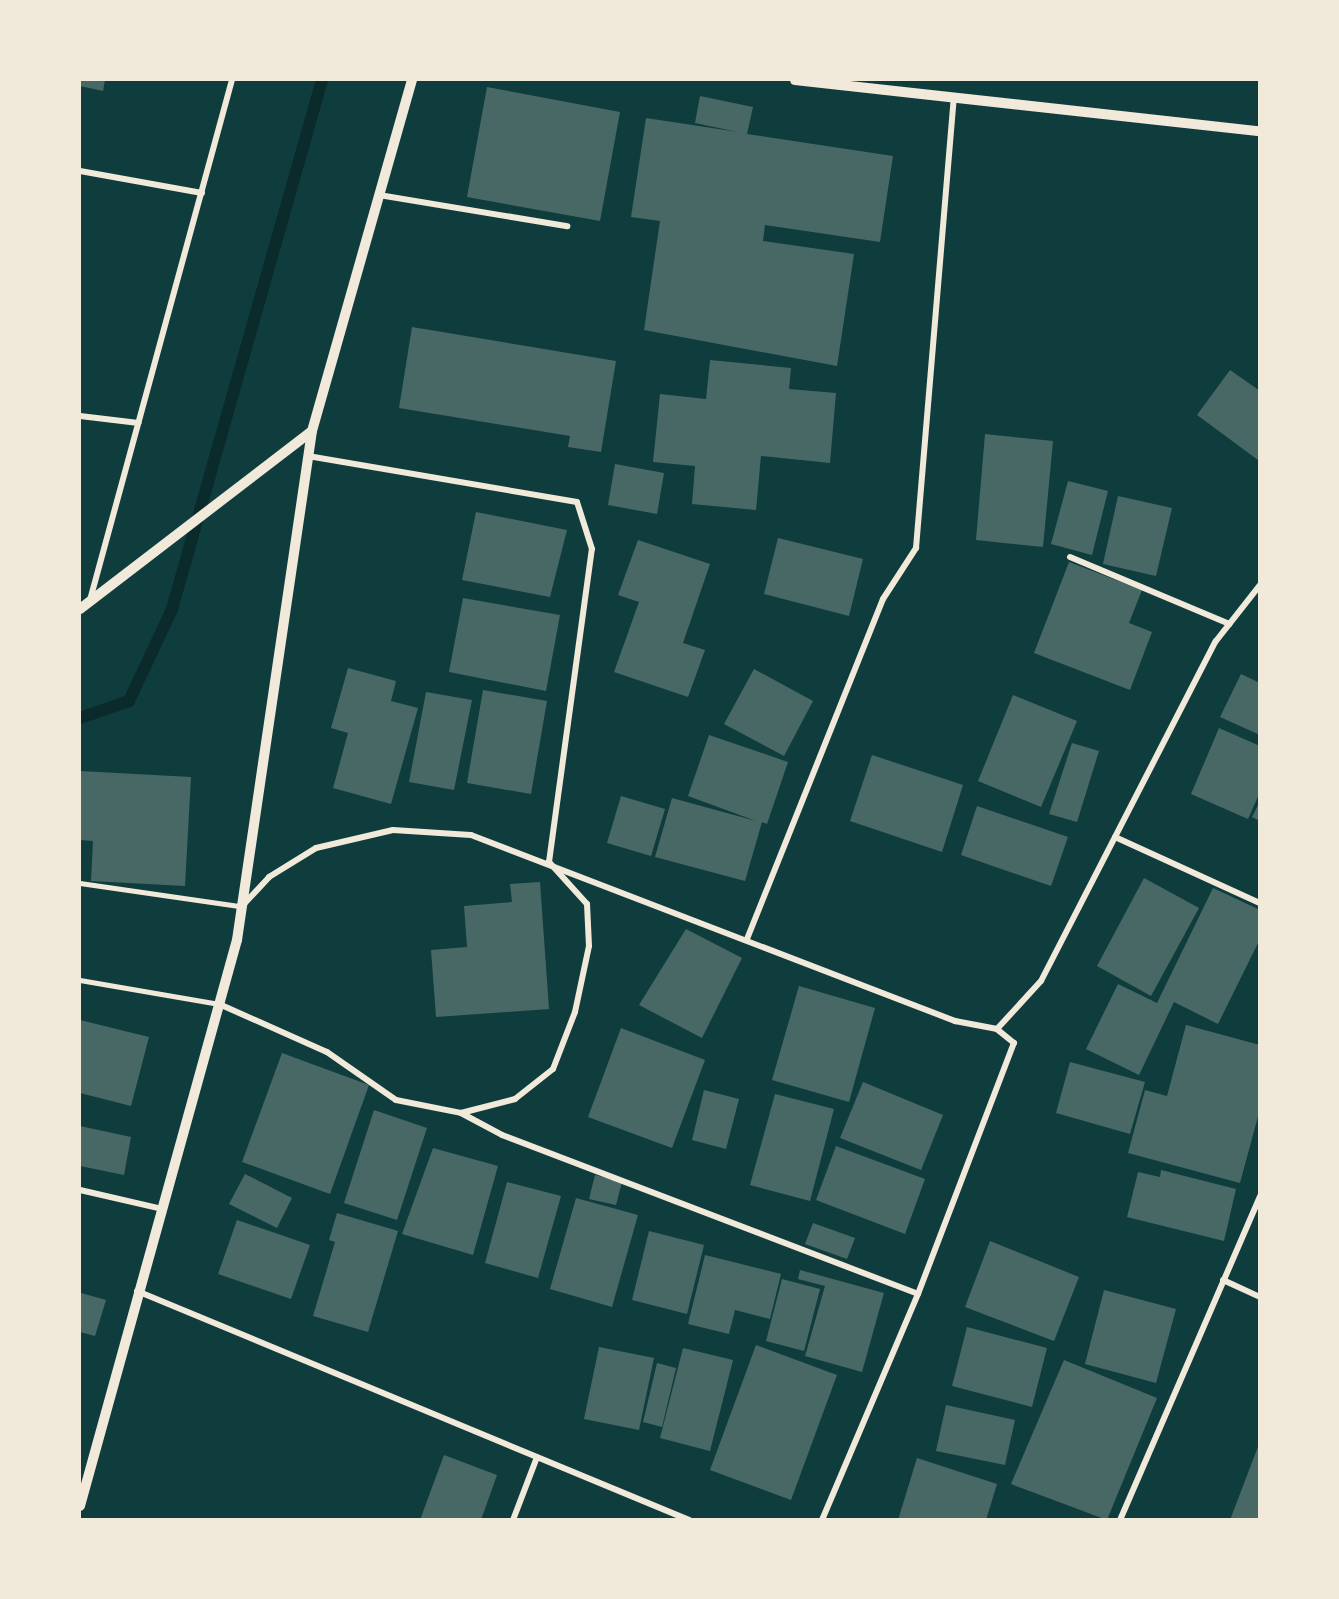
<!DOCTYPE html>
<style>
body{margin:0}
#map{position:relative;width:1339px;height:1599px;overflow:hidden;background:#0f3d3e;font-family:"Open Sans",sans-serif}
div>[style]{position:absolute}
.stream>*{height:12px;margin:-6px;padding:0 6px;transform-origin:6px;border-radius:6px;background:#0a2a2b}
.building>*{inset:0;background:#486865}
.service>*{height:4.5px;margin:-2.25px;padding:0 2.25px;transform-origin:2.25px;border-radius:2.25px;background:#f1e9da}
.minor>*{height:6px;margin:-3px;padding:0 3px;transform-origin:3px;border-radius:3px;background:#f1e9da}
.tertiary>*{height:10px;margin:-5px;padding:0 5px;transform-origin:5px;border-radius:5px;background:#f1e9da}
span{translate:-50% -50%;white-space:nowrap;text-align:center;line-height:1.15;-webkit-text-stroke:4.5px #f1e9da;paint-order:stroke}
.frame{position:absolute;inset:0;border:81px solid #f1e9da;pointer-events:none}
</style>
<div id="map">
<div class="stream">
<div style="left:80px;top:718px;width:52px;rotate:-19.1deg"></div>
<div style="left:129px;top:701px;width:102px;rotate:-64.9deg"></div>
<div style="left:172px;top:609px;width:550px;rotate:-74.17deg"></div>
</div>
<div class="building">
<div style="clip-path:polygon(80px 80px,105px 80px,103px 91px,80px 86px)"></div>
<div style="clip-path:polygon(487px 87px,620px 112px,600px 221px,467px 197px)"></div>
<div style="clip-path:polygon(700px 96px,753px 107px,747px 134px,893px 156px,880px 242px,765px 225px,763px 241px,854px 254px,837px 366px,644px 330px,660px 221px,631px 217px,646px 118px,738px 132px,695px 123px)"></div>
<div style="clip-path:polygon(412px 327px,616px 361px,601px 452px,568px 447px,570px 436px,399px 408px)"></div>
<div style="clip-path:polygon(710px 360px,791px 368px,789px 389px,836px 393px,830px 463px,761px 456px,756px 510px,692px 504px,695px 466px,653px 462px,660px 394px,706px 399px)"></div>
<div style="clip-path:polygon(1230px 370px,1260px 391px,1258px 460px,1197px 415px)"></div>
<div style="clip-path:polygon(985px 434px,1053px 441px,1043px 547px,976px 540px)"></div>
<div style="clip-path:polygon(615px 464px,664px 473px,657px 514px,608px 505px)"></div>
<div style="clip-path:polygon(1068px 481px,1108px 491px,1092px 555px,1051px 544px)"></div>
<div style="clip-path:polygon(1118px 496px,1172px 508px,1156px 576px,1103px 564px)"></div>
<div style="clip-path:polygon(476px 512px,567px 530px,550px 597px,462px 580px)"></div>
<div style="clip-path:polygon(778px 538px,863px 559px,849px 616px,764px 594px)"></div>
<div style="clip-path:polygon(638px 540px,710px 564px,683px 643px,705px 650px,688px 697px,614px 672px,639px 602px,618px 595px)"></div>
<div style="clip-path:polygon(1069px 562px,1142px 590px,1129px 623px,1152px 632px,1130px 690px,1034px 653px)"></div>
<div style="clip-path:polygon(463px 598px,560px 615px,546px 691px,449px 672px)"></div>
<div style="clip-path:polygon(348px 668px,396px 681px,391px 701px,418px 708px,391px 804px,333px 788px,348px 733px,331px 728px)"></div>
<div style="clip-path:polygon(754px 669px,813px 701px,784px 756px,724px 724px)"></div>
<div style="clip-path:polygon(1241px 674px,1260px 683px,1260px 735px,1220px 717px)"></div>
<div style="clip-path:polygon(483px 690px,547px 701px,531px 794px,467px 783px)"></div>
<div style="clip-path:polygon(426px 692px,472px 700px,454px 790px,409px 782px)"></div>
<div style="clip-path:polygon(1013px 695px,1077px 721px,1041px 807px,978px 781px)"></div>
<div style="clip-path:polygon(1219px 728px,1260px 746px,1260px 792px,1248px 819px,1191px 794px)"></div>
<div style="clip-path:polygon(709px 735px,788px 762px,767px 824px,762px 822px,745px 881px,655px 857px,672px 798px,756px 821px,688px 796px)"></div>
<div style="clip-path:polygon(1072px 743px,1099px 751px,1077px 822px,1049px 814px)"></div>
<div style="clip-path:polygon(872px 755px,963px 785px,942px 852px,850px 821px)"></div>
<div style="clip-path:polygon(80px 771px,191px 777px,185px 886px,91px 881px,93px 841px,80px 840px)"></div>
<div style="clip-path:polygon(621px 796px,665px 809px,651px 856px,607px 843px)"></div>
<div style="clip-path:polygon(1260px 801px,1260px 821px,1252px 817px)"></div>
<div style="clip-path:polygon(977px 806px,1068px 837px,1051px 886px,961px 855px)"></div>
<div style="clip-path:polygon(1144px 878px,1199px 908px,1151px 996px,1097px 966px)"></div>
<div style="clip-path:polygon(540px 882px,549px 1009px,436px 1017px,431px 950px,467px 947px,464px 906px,512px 902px,510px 884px)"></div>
<div style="clip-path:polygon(1213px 888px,1260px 910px,1260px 939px,1218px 1024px,1174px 1002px,1139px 1075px,1086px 1049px,1118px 984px,1157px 1003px)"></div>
<div style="clip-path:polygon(686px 929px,742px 958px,702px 1038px,639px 1005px)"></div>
<div style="clip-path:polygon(799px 986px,875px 1008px,849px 1102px,772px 1080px)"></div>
<div style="clip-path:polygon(80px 1020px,149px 1037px,131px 1106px,80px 1093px)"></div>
<div style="clip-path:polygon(1186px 1025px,1260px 1045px,1260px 1109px,1240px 1183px,1128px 1153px,1145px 1090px,1167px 1096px)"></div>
<div style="clip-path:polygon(621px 1028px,705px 1060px,672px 1148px,588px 1117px)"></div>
<div style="clip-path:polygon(282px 1053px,369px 1085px,330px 1194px,242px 1162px)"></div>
<div style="clip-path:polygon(1070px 1062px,1145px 1082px,1130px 1134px,1056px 1113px)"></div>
<div style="clip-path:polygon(863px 1082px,943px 1115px,921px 1170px,840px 1138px)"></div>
<div style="clip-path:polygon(704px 1090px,739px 1099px,726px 1149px,692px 1140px)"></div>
<div style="clip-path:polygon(775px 1094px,834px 1109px,810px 1201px,750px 1185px)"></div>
<div style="clip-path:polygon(374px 1110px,427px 1128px,397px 1220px,344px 1203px)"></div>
<div style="clip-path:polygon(80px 1126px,131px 1137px,124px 1175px,80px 1166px)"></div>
<div style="clip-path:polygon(836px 1146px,925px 1179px,905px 1234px,816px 1200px)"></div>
<div style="clip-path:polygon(433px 1148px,498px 1166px,473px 1255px,402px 1234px)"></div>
<div style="clip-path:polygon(1161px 1170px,1236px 1189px,1224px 1241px,1127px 1217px,1138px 1172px,1160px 1177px)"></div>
<div style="clip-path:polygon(245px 1174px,292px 1198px,277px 1228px,229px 1204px)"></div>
<div style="clip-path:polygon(595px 1175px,622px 1182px,616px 1205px,589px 1199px)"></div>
<div style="clip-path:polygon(507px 1182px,561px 1196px,538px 1278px,485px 1263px)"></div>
<div style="clip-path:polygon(576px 1198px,638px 1215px,612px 1307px,550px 1289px)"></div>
<div style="clip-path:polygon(337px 1213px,398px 1231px,368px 1332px,313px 1316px,335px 1242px,329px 1240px)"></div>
<div style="clip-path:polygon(237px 1220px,310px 1245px,291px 1299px,218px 1274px)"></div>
<div style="clip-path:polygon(813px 1223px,855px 1238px,847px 1259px,805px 1244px)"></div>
<div style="clip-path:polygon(649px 1231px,704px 1245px,687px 1314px,632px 1300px)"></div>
<div style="clip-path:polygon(990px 1241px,1079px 1277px,1054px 1341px,965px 1307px)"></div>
<div style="clip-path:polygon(705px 1255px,781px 1274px,770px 1319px,735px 1310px,729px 1334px,688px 1324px)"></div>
<div style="clip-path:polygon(800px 1270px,884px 1293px,862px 1372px,805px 1356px,825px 1286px,798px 1279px)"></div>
<div style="clip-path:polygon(782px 1279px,820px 1289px,804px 1351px,766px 1341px)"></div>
<div style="clip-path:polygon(1104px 1290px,1176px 1309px,1156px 1383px,1085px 1364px)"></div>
<div style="clip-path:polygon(81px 1293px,106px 1300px,95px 1336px,80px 1332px)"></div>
<div style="clip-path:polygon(967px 1327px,1047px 1348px,1032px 1407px,952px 1386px)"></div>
<div style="clip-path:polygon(756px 1345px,837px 1375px,791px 1500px,710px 1470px)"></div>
<div style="clip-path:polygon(599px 1347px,654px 1358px,639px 1430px,584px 1419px)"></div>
<div style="clip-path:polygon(683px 1348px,733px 1360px,710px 1451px,660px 1438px)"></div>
<div style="clip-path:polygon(1064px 1360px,1157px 1398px,1107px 1520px,1011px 1484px)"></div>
<div style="clip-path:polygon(657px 1363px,676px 1368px,662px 1427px,643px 1422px)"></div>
<div style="clip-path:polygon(946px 1405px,1015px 1420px,1005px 1465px,936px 1451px)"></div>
<div style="clip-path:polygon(1259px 1444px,1260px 1520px,1230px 1520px)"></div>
<div style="clip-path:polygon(444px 1455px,497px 1475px,481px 1520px,420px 1520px)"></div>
<div style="clip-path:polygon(917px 1458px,997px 1484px,986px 1520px,898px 1520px)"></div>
</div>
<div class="service">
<div style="left:80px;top:883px;width:162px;rotate:8.2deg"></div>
<div style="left:80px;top:980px;width:141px;rotate:9.8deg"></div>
</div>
<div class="minor">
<div style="left:80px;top:171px;width:124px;rotate:10.2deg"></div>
<div style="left:379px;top:195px;width:191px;rotate:9.4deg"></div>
<div style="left:80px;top:416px;width:59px;rotate:6.8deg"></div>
<div style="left:1070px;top:557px;width:173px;rotate:22.8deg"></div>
<div style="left:90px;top:600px;width:539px;rotate:-74.73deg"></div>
<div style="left:1115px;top:837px;width:159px;rotate:24.5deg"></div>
<div style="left:244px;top:904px;width:37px;rotate:-47deg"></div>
<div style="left:269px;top:877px;width:55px;rotate:-31.7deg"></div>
<div style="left:316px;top:848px;width:79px;rotate:-13.2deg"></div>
<div style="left:393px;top:830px;width:78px;rotate:3.7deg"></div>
<div style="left:471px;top:835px;width:519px;rotate:21.02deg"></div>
<div style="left:955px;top:1021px;width:43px;rotate:10.8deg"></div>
<div style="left:997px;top:1029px;width:65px;rotate:-47.5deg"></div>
<div style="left:1041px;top:981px;width:382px;rotate:-62.8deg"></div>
<div style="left:1216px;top:641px;width:71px;rotate:-51.8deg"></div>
<div style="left:747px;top:939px;width:366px;rotate:-68.2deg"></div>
<div style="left:883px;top:599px;width:61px;rotate:-57.1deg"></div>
<div style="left:916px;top:548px;width:453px;rotate:-85.2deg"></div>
<div style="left:219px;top:1004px;width:118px;rotate:24deg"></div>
<div style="left:327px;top:1052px;width:84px;rotate:34.8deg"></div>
<div style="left:396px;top:1100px;width:66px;rotate:11.3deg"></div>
<div style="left:461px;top:1113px;width:56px;rotate:-14.5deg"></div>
<div style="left:515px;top:1099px;width:48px;rotate:-38.3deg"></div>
<div style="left:553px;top:1069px;width:61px;rotate:-68.9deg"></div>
<div style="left:575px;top:1012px;width:67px;rotate:-78deg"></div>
<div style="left:589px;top:946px;width:42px;rotate:-92.7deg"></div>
<div style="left:587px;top:904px;width:57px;rotate:-132.1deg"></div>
<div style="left:549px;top:862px;width:316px;rotate:-82.2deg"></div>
<div style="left:592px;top:549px;width:49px;rotate:-107.7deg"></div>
<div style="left:577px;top:502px;width:273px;rotate:-170.3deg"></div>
<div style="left:461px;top:1113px;width:47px;rotate:28.2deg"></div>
<div style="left:502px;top:1135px;width:445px;rotate:20.9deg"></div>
<div style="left:80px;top:1190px;width:84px;rotate:13deg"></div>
<div style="left:1223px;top:1280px;width:41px;rotate:24.7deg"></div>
<div style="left:137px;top:1291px;width:598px;rotate:22.53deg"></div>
<div style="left:513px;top:1520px;width:67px;rotate:-69.1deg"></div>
<div style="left:822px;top:1520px;width:246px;rotate:-67deg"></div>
<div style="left:918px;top:1294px;width:269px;rotate:-69.1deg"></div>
<div style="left:1014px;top:1043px;width:22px;rotate:-141deg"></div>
<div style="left:1120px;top:1520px;width:353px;rotate:-66.6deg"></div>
</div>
<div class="tertiary">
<div style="left:795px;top:80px;width:468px;rotate:6.3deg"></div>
<div style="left:80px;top:609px;width:292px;rotate:-37.5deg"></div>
<div style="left:80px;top:1506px;width:587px;rotate:-74.5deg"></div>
<div style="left:237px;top:940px;width:514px;rotate:-81.62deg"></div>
<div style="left:312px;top:431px;width:365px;rotate:-74.1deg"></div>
</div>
<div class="frame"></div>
</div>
